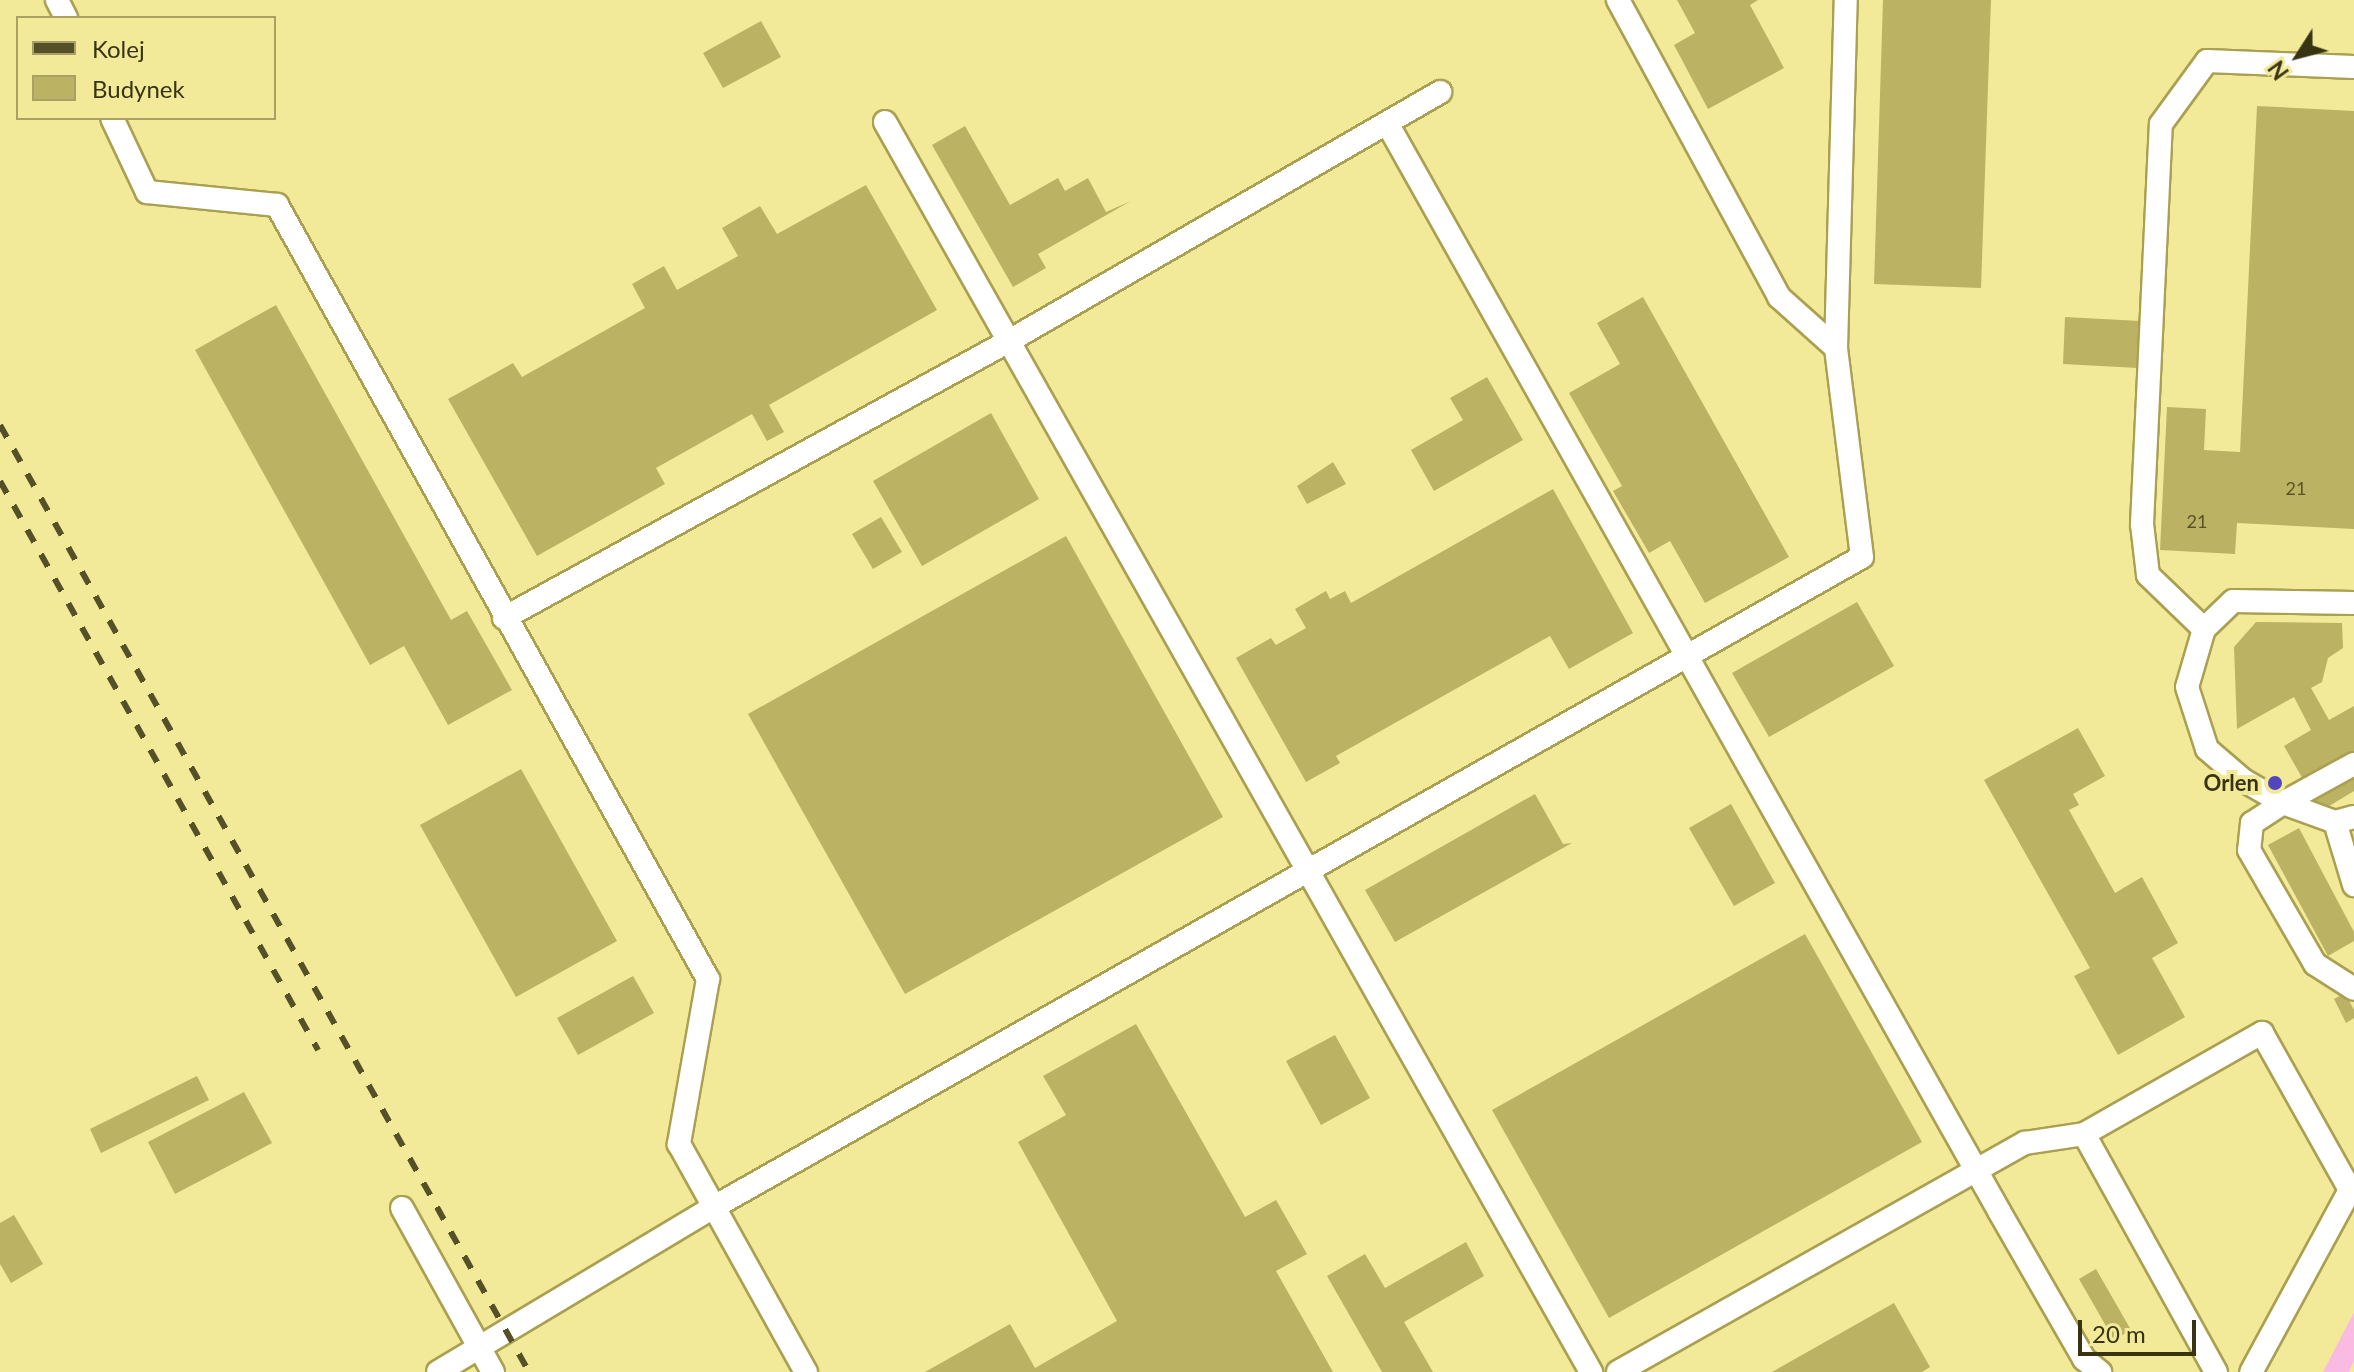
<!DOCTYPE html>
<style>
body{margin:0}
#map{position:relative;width:2354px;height:1372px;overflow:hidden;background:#f3ea99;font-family:Lato,sans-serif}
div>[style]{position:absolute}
.green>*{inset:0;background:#f9bbe1}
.building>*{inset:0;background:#bcb263}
.roads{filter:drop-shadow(2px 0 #aaa051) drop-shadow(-2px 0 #aaa051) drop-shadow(0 2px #aaa051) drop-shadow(0 -2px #aaa051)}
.service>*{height:22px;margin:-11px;padding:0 11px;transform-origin:11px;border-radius:11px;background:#fff}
.rail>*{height:6px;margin-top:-3px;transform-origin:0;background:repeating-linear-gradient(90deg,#555028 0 14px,transparent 0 28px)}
.dots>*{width:22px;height:22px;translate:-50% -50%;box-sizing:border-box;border:4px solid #f3ea99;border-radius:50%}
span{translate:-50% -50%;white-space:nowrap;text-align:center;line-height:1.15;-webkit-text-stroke:8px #f3ea99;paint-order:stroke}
.number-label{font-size:18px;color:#595427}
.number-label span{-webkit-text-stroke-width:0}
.poi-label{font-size:22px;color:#383413;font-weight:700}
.right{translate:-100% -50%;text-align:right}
.legend{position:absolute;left:16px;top:16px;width:260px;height:104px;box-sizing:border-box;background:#f3ea99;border:2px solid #a8a163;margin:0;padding:10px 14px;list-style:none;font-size:24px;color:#383413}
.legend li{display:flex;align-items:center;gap:16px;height:40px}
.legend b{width:40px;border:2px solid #a8a163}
.north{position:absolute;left:2258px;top:16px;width:80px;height:80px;-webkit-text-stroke:6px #f3ea99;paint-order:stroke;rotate:234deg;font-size:22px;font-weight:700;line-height:32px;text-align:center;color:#383413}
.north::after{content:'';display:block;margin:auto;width:28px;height:36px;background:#383413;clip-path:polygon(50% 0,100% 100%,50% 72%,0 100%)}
.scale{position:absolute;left:2078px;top:1320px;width:118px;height:36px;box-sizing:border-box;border:4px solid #383413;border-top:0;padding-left:10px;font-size:24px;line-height:28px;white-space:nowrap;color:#383413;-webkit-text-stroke:6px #f3ea99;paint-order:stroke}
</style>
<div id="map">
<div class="green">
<div style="clip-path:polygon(2354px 1312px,2354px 1361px,2349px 1372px,2323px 1372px)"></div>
</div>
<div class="building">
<div style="clip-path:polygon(1677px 0,1758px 0,1750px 5px,1784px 68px,1708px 109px,1674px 45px,1695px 33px)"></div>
<div style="clip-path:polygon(1883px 0,1991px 0,1981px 288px,1874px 284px)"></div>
<div style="clip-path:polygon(761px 21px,781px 57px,723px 88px,703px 53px)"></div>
<div style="clip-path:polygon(2257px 106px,2354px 111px,2354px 529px,2237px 523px,2235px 554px,2160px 550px,2167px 407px,2206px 409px,2204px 450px,2240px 452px)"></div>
<div style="clip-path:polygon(965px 126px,1010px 205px,1058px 178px,1065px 191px,1088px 178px,1106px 212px,1131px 201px,1038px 254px,1046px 268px,1013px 287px,932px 145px)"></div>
<div style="clip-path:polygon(866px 185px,937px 310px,769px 405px,784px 432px,767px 441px,752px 414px,656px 468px,665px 484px,537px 556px,448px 399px,513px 363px,522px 377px,645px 308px,632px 284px,664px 266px,677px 290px,738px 256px,722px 228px,760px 206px,777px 234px)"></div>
<div style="clip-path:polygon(1643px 297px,1789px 557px,1705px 603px,1670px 541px,1649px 553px,1613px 491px,1622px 486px,1569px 393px,1620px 364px,1597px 323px)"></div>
<div style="clip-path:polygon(276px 305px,451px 620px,467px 611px,512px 690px,448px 725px,404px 646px,370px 665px,195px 350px)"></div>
<div style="clip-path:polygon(2065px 317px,2140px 321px,2138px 368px,2063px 364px)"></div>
<div style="clip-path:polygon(1487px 377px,1523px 440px,1434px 491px,1411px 450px,1463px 420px,1450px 398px)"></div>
<div style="clip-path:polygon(991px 413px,1039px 499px,922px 566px,873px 481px)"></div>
<div style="clip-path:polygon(1333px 462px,1346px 484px,1307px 504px,1297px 486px)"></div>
<div style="clip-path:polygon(1553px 489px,1633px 633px,1569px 669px,1550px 636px,1336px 756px,1340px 763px,1306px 782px,1236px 658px,1271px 638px,1276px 645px,1306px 628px,1295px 609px,1326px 591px,1330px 599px,1345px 591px,1351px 603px)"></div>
<div style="clip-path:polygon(881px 517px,902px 552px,873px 569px,852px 534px)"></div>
<div style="clip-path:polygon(1066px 536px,1223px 817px,905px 994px,748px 714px)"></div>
<div style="clip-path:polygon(1857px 602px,1894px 666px,1769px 737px,1732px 673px)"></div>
<div style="clip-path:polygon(2256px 622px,2342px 623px,2343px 648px,2328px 658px,2322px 682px,2311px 688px,2329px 720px,2354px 706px,2354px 791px,2321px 811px,2284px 746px,2311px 730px,2294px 697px,2237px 729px,2234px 647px)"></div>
<div style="clip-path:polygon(2078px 728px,2105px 776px,2073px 794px,2079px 805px,2069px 810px,2115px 893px,2142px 877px,2178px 943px,2152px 958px,2185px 1017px,2118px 1055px,2074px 976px,2090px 968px,1984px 780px)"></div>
<div style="clip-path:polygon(521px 769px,617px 941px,516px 997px,420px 825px)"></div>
<div style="clip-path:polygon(1535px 794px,1563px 844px,1572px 843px,1395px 942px,1365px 890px)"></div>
<div style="clip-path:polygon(1731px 804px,1775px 883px,1734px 906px,1689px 828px)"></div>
<div style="clip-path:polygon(2299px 828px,2354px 932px,2354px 941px,2328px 956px,2268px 845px)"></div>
<div style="clip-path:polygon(1805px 934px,1922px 1142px,1609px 1318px,1492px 1110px)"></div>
<div style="clip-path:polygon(633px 976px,654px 1013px,578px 1055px,557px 1018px)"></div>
<div style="clip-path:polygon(2345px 993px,2354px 1010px,2354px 1018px,2346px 1023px,2334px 999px)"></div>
<div style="clip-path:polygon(1136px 1024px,1245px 1217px,1276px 1200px,1307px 1254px,1276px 1271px,1333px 1372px,925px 1372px,1010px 1324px,1035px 1368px,1117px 1321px,1018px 1142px,1066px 1115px,1043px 1076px)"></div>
<div style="clip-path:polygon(1335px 1035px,1370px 1098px,1321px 1125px,1286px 1061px)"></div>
<div style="clip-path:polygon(197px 1076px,209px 1100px,101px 1153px,90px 1129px)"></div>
<div style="clip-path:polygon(244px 1092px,272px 1143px,175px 1194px,148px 1142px)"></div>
<div style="clip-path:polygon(14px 1215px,43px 1264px,11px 1283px,0 1264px,0 1223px)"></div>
<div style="clip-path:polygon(1466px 1242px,1484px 1276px,1404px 1322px,1433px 1372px,1382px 1372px,1327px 1276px,1365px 1254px,1385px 1288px)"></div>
<div style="clip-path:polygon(2096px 1269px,2131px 1330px,2114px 1340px,2079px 1279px)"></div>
<div style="clip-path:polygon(1894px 1303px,1930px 1367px,1922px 1372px,1772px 1372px)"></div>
</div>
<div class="roads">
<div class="service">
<div style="left:57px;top:0;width:20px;rotate:63deg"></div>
<div style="left:1618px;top:0;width:338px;rotate:61.5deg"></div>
<div style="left:1779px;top:297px;width:76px;rotate:41.8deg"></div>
<div style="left:112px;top:118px;width:82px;rotate:64.7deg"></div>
<div style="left:147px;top:192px;width:131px;rotate:5.7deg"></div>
<div style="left:277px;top:205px;width:886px;rotate:60.89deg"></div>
<div style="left:708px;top:979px;width:168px;rotate:100deg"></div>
<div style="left:679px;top:1144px;width:261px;rotate:60.9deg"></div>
<div style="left:885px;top:122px;width:1436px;rotate:60.54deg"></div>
<div style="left:1387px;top:123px;width:1248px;rotate:60.64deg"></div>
<div style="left:1999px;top:1211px;width:171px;rotate:60.1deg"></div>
<div style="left:2084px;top:1359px;width:21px;rotate:39deg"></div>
<div style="left:2354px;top:603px;width:121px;rotate:-179.1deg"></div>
<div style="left:2233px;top:601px;width:40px;rotate:136deg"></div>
<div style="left:2204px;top:629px;width:60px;rotate:106.3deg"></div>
<div style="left:2187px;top:687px;width:65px;rotate:72.1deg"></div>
<div style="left:2207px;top:749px;width:48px;rotate:40.7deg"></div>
<div style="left:2243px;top:780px;width:46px;rotate:29.9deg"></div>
<div style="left:2283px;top:803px;width:81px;rotate:-28.8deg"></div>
<div style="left:504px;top:618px;width:576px;rotate:-28.75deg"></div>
<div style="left:1009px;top:341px;width:498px;rotate:-30deg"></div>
<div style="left:2204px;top:629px;width:78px;rotate:-136deg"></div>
<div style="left:2148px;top:575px;width:51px;rotate:-96.7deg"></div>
<div style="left:2142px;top:524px;width:400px;rotate:-87.3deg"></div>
<div style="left:2161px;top:124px;width:78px;rotate:-53.9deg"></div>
<div style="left:2207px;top:61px;width:147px;rotate:2.3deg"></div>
<div style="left:2354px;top:817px;width:20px;rotate:165deg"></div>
<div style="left:2335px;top:822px;width:55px;rotate:-159.9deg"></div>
<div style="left:2283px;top:803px;width:37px;rotate:147deg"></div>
<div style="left:2252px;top:823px;width:27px;rotate:96deg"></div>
<div style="left:2249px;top:850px;width:132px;rotate:59.9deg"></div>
<div style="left:2315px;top:964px;width:46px;rotate:32.7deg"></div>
<div style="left:2335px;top:822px;width:66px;rotate:73.2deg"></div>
<div style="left:402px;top:1208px;width:188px;rotate:61deg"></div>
<div style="left:438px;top:1372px;width:322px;rotate:-30.9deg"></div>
<div style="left:714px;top:1207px;width:1319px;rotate:-29.52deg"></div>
<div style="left:1862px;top:557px;width:211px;rotate:-97.1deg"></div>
<div style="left:1836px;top:348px;width:348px;rotate:-88.4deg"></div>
<div style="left:1618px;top:1372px;width:467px;rotate:-29.4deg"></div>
<div style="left:2025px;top:1143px;width:60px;rotate:-8.7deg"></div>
<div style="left:2216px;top:1372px;width:272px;rotate:-119deg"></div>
<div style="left:2084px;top:1134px;width:205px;rotate:-29.6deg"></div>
<div style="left:2262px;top:1033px;width:180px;rotate:60.7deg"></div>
<div style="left:2350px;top:1190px;width:207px;rotate:118.5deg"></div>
</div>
</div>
<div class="rail">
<div style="left:0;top:425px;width:1085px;rotate:60.81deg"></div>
<div style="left:0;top:481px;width:652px;rotate:60.8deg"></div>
</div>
<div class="dots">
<div style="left:2275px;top:783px;background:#5346bd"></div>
</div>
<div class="number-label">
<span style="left:2296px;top:488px">21</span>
<span style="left:2197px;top:521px">21</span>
</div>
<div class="poi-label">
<span class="right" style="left:2259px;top:783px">Orlen</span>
</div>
<ul class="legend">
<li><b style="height:10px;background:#555028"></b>Kolej</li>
<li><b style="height:22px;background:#bcb263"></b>Budynek</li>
</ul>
<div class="north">N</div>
<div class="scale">20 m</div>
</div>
